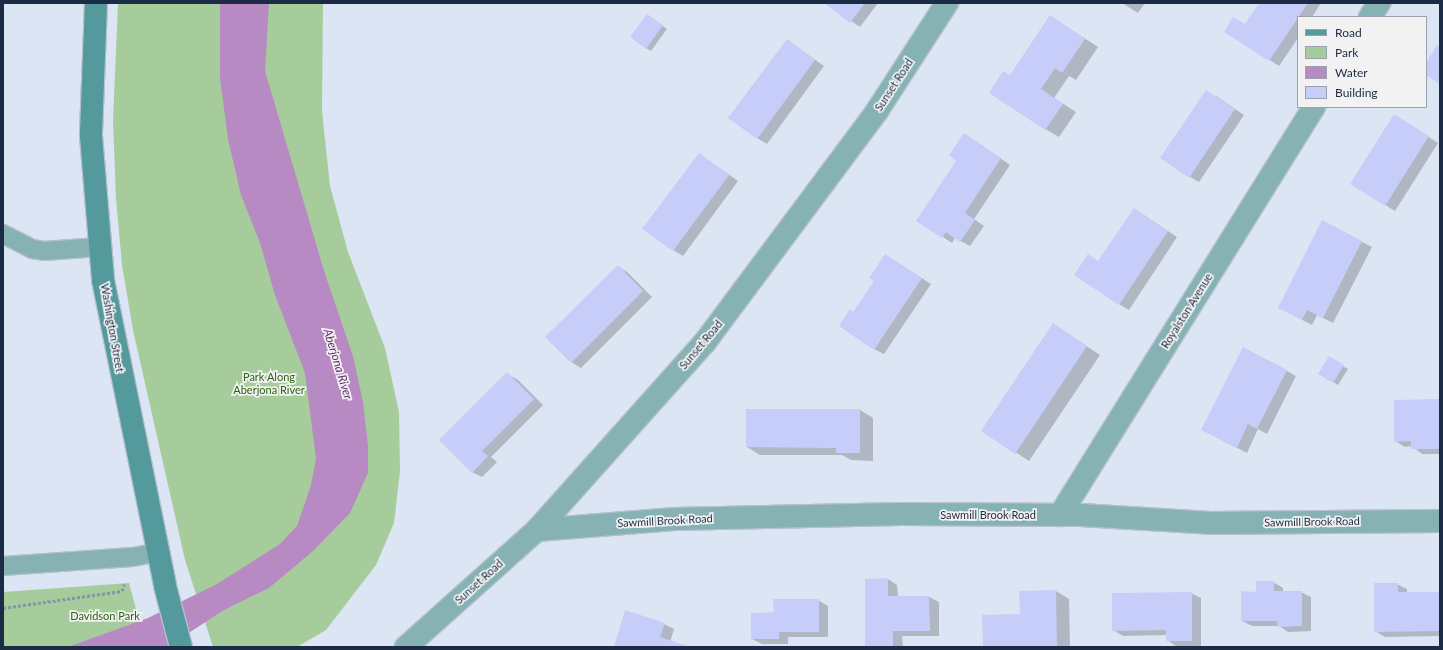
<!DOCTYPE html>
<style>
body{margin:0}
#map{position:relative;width:1443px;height:650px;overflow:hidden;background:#dce5f3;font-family:Lato,sans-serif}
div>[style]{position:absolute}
.green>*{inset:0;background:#a6cc9b}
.water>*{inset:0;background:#b78ac4}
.shadow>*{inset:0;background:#0003}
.building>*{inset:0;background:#c7cdf9}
.path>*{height:2.5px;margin-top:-1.25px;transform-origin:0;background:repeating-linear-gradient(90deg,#8793a6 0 3px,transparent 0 5px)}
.roads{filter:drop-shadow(1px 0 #b5c0d0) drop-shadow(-1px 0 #b5c0d0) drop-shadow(0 1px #b5c0d0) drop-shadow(0 -1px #b5c0d0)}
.lane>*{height:18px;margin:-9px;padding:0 9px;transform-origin:9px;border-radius:9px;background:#87b2b3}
.street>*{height:22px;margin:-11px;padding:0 11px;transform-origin:11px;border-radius:11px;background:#87b2b3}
.secondary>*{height:22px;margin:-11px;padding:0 11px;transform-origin:11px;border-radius:11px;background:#54999b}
span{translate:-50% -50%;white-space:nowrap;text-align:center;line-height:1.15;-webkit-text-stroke:3.5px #f2f2f2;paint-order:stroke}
.street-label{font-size:11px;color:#1b2b45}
.park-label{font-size:11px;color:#296210}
.water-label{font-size:12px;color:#642c73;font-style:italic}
.frame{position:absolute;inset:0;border:4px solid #1b2b45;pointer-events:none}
.legend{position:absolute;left:1297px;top:16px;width:130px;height:92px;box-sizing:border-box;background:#f2f2f2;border:1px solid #9ca2ad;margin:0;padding:5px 7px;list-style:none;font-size:12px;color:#1b2b45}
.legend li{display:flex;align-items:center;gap:8px;height:20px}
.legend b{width:20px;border:1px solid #9ca2ad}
</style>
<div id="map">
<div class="green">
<div style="clip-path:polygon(118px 3px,323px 3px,322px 111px,330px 186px,348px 252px,385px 348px,399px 412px,400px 471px,394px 523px,376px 565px,326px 630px,297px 647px,213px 647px,185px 560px,133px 330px,122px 265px,116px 199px,113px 121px)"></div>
<div style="clip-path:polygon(129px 583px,146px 647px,3px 647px,3px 592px)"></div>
</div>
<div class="water">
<div style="clip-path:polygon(220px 3px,269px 3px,265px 71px,325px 274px,353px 356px,363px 402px,368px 446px,368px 473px,350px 513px,313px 551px,269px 588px,224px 610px,167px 647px,68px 647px,148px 618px,217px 584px,280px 544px,297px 526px,311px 485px,316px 459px,305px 373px,275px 295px,260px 243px,241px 195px,228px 139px,220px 78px)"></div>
</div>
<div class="shadow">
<div style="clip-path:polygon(825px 3px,878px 3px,860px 27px)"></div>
<div style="clip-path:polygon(1122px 3px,1145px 3px,1138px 13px)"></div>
<div style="clip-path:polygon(1260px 3px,1321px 3px,1312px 17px,1298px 17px,1298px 38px,1279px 66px,1225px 32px,1245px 25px)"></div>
<div style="clip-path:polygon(1050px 16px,1098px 47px,1076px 80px,1069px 76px,1054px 98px,1076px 112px,1059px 137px,1045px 129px,1010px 76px)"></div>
<div style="clip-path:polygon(652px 18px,667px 29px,651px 51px,646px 48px)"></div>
<div style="clip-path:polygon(787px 40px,824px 66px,767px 144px,757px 138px)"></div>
<div style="clip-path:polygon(1216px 96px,1244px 115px,1199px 182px,1190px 177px)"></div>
<div style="clip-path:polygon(1404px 121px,1438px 143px,1395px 211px,1352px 184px)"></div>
<div style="clip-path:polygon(974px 140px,1010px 165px,974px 219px,984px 226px,970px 246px,955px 238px,952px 243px,943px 237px)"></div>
<div style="clip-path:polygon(699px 154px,738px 181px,683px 256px,673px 250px)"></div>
<div style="clip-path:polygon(1144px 215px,1177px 237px,1129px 310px,1119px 304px,1099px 262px)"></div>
<div style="clip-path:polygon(1323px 222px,1372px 247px,1333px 323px,1317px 315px,1312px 325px,1289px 313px)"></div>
<div style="clip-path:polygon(895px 261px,931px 284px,884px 354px,874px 349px)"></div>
<div style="clip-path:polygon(618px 266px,627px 272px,652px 297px,581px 368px,571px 362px)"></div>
<div style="clip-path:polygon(1053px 324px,1100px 355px,1029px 461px,982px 430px)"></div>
<div style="clip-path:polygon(1329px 358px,1348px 369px,1338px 385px,1320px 374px)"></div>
<div style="clip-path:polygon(1287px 371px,1296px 376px,1267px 434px,1258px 429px,1247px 453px,1212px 435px)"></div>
<div style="clip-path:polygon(507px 374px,517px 379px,543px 405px,491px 457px,497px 462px,482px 477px,472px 472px)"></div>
<div style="clip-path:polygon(1440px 400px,1440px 454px,1422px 454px,1412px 446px,1405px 447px,1395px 441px)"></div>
<div style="clip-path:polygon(860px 410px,873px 418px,873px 461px,851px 460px,842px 455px,760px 455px,747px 447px)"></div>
<div style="clip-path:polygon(888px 579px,897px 585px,898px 597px,929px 597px,939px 602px,939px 636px,902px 636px,903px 647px,866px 647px)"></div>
<div style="clip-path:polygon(1273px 582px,1283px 588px,1283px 592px,1301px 592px,1311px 597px,1311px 631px,1288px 632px,1279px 626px,1252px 626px,1242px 621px,1257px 593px)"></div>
<div style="clip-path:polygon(1397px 584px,1407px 589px,1407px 593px,1440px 593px,1440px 636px,1385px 637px,1375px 631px)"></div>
<div style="clip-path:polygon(1056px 591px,1069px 599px,1070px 647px,984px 647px,1021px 615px)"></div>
<div style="clip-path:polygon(1191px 593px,1201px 598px,1201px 646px,1176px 646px,1167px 640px,1167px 635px,1123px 636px,1113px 630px)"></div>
<div style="clip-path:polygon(818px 600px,828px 606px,828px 637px,788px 637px,788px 644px,762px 644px,752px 639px,775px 613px)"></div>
<div style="clip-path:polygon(664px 624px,674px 629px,670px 642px,688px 647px,615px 647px)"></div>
</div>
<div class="building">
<div style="clip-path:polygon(824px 3px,865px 3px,850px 23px)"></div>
<div style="clip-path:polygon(1259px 3px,1308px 3px,1269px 61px,1224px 32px,1233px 17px,1245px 24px)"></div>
<div style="clip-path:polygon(647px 14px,663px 25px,646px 49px,630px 37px)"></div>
<div style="clip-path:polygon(1050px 15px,1085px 39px,1062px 73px,1055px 68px,1041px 89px,1063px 104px,1045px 130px,989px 93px,1003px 71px,1010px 75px)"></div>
<div style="clip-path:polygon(787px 39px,815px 60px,757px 139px,728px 118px)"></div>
<div style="clip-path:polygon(1437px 45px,1440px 47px,1440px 84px,1426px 75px,1426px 63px)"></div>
<div style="clip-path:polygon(1206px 90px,1235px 109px,1189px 178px,1160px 158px)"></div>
<div style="clip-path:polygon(1394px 114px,1429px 136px,1385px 206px,1350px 184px)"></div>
<div style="clip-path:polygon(964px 133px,1001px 158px,965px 213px,975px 220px,960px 242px,946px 232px,942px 238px,916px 221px,956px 161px,949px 155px)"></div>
<div style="clip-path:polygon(699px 153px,729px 175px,673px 251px,642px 229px)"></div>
<div style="clip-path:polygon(1134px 208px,1168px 231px,1119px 305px,1074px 275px,1088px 254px,1098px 261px)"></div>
<div style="clip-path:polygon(1322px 220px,1362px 241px,1323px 318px,1307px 310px,1302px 320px,1278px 308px)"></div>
<div style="clip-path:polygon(885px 254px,922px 278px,874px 350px,839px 326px,850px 309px,853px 312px,874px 281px,869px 278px)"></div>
<div style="clip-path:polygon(618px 265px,643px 291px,571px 363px,545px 337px)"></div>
<div style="clip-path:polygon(1053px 323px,1087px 346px,1015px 454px,981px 431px)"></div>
<div style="clip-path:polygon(1243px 347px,1287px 370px,1257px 429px,1248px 424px,1237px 448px,1201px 430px)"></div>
<div style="clip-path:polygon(1329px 356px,1344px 365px,1333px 383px,1318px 374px)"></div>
<div style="clip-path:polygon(507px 372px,534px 399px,482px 451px,488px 456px,472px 473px,439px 440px)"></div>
<div style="clip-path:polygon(1440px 399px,1440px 449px,1411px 449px,1411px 441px,1394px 442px,1394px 400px)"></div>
<div style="clip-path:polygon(746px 409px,860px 409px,860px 453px,836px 453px,836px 448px,746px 447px)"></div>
<div style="clip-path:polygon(888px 578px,888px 596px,929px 596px,930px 631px,893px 631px,893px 647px,865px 647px,865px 579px)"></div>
<div style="clip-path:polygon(1256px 581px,1274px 581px,1274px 591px,1302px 591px,1302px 626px,1277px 627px,1277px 621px,1241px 621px,1241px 591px,1256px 592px)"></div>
<div style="clip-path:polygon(1374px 583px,1398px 583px,1398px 592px,1440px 592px,1440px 631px,1374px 632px)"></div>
<div style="clip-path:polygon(1056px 590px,1057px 647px,983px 647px,982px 615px,1020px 614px,1019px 591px)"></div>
<div style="clip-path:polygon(1192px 592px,1192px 641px,1166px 641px,1166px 630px,1112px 631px,1112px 593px)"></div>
<div style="clip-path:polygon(773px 599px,819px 599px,819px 632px,779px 632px,779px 639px,751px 639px,751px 613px,774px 612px)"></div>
<div style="clip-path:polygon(625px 610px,665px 623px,660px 637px,690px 647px,614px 647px)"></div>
</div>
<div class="path">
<div style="left:3px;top:608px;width:120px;rotate:-8.1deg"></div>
<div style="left:122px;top:591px;width:7px;rotate:-74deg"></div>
</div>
<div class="roads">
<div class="lane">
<div style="left:3px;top:234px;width:33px;rotate:27deg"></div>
<div style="left:32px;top:249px;width:12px;rotate:9deg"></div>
<div style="left:44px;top:251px;width:55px;rotate:-4.2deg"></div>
<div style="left:3px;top:566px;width:130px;rotate:-4deg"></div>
<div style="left:133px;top:557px;width:25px;rotate:-11deg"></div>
</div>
<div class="street">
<div style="left:1370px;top:17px;width:17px;rotate:-57deg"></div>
<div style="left:1060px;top:515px;width:481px;rotate:-58.1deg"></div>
<div style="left:537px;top:530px;width:138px;rotate:-4.6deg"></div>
<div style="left:675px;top:519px;width:225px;rotate:-1.3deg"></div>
<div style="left:900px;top:514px;width:181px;rotate:0.3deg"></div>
<div style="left:1081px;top:515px;width:129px;rotate:3.5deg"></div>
<div style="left:1210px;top:523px;width:230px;rotate:-0.5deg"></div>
<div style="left:406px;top:647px;width:176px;rotate:-41.8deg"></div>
<div style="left:537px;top:530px;width:252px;rotate:-48.2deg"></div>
<div style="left:705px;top:342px;width:288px;rotate:-53.3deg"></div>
<div style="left:877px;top:111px;width:129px;rotate:-57.1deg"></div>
</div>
<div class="secondary">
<div style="left:96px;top:3px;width:133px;rotate:92.2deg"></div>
<div style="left:91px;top:136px;width:144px;rotate:85.2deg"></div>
<div style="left:103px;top:280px;width:312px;rotate:78.5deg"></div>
<div style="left:165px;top:586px;width:63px;rotate:75.3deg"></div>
</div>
</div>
<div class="street-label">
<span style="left:894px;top:85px;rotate:-57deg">Sunset Road</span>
<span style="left:1187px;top:311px;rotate:-58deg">Royalston Avenue</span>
<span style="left:112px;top:328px;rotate:80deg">Washington Street</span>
<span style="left:701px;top:345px;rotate:-50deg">Sunset Road</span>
<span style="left:988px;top:515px">Sawmill Brook Road</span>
<span style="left:665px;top:521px;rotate:-3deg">Sawmill Brook Road</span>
<span style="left:1312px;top:522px;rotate:-1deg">Sawmill Brook Road</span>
<span style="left:479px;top:582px;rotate:-42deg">Sunset Road</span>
</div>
<div class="park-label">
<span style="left:269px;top:384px">Park Along<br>Aberjona River</span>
<span style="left:105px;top:616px">Davidson Park</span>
</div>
<div class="water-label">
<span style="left:338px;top:364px;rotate:73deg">Aberjona River</span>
</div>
<div class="frame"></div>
<ul class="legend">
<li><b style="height:5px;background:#54999b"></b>Road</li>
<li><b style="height:11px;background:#a6cc9b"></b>Park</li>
<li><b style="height:11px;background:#b78ac4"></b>Water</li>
<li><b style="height:11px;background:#c7cdf9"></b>Building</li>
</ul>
</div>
